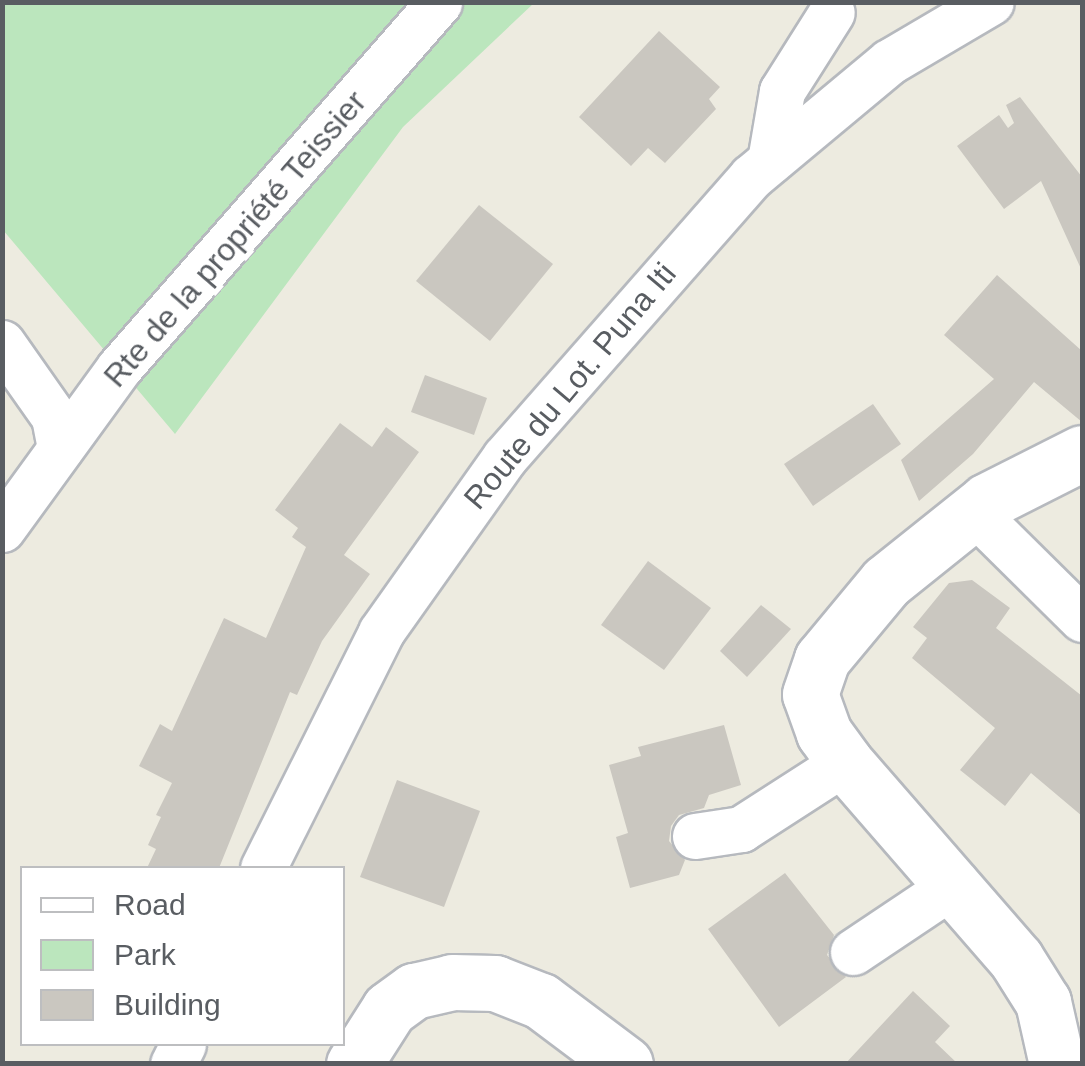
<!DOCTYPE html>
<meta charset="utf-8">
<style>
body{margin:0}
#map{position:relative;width:1085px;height:1066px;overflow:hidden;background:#edebe0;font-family:Helvetica,sans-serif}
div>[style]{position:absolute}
.green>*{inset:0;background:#bbe6bd}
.building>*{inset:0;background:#cac7c0}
.roads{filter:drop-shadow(2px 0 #b6b9be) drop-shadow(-2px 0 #b6b9be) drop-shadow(0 2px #b6b9be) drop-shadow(0 -2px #b6b9be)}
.minor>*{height:45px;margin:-22.5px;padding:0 22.5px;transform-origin:22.5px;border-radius:22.5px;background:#fff}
.secondary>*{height:55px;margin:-27.5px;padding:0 27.5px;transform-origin:27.5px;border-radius:27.5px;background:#fff}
span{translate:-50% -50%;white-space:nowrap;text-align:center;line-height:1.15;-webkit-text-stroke:10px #fff;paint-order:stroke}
.street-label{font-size:32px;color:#595d62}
.frame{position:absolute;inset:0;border:5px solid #595d62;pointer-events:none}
.legend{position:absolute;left:20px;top:866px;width:325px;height:180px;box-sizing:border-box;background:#fff;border:2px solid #bdbec0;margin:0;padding:12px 18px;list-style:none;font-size:30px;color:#595d62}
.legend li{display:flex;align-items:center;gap:20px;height:50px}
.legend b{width:50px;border:2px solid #bdbec0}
</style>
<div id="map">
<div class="green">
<div style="clip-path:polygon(2px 3px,534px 3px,403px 127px,175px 434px,3px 230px)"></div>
</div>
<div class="building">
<div style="clip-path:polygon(659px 31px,720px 87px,709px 99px,716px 109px,665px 163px,648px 148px,631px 166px,579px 117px)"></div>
<div style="clip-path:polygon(1020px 97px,1082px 177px,1082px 271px,1041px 181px,1004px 209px,957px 146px,999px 115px,1008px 128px,1014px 123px,1006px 105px)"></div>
<div style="clip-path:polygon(479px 205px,553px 264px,490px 341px,416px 281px)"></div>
<div style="clip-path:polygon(997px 275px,1082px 351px,1082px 422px,1034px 382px,973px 454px,919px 501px,901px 460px,994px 379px,944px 335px)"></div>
<div style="clip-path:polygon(425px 375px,487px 398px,474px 435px,411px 412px)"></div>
<div style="clip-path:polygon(873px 404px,901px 444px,813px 506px,784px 464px)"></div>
<div style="clip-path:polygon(340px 423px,372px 447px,386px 427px,419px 452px,344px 555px,370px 574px,322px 641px,297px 695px,290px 692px,219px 868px,147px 868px,156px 849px,148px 845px,161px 817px,156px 815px,172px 783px,139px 766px,160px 724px,172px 731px,224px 618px,266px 638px,306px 547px,292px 537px,298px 528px,275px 510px)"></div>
<div style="clip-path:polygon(648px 561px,711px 608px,664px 670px,601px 625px)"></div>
<div style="clip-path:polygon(972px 580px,1010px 608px,996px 628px,1082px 696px,1082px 816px,1031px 773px,1005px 806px,960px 770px,995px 728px,912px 658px,927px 638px,913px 627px,949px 583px)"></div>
<div style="clip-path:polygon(761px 605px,791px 629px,747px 677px,720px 651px)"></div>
<div style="clip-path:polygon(724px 725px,741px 785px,709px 795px,704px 808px,679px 815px,671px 826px,669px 841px,685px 860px,679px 875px,630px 888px,616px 837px,628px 833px,609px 765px,641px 756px,638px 747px)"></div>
<div style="clip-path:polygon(397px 780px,480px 811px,444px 907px,360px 877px)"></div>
<div style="clip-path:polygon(785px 873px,834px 935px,827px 955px,846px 977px,779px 1027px,708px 929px)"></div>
<div style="clip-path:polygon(913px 991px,950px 1026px,935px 1042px,958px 1064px,845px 1064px)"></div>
</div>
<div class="roads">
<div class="minor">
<div style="left:770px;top:161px;width:71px;rotate:-80.3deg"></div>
<div style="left:782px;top:91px;width:93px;rotate:-57.7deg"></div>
<div style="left:2px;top:343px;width:90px;rotate:54.9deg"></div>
<div style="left:54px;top:417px;width:32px;rotate:79deg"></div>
<div style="left:974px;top:512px;width:152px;rotate:44.7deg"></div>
<div style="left:2px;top:529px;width:199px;rotate:-54deg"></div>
<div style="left:119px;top:368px;width:486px;rotate:-48.8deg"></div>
<div style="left:695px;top:836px;width:47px;rotate:-8.7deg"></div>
<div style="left:741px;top:829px;width:124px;rotate:-32.8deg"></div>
<div style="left:263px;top:868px;width:264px;rotate:-63.4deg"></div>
<div style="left:381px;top:632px;width:214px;rotate:-54.7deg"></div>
<div style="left:505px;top:457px;width:373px;rotate:-48.7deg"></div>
<div style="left:751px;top:177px;width:180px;rotate:-39.8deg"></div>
<div style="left:889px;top:62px;width:118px;rotate:-30.5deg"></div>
<div style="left:853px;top:952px;width:124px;rotate:-33.8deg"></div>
<div style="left:173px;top:1064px;width:22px;rotate:-63deg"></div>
</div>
<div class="secondary">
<div style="left:354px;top:1064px;width:65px;rotate:-57.5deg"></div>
<div style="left:389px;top:1009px;width:31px;rotate:-36deg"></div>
<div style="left:414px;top:991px;width:39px;rotate:-13deg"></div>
<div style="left:452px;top:982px;width:43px;rotate:1.3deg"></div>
<div style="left:495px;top:983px;width:49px;rotate:21.4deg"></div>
<div style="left:541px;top:1001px;width:105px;rotate:36.9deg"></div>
<div style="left:1057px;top:1064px;width:64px;rotate:-102.7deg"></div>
<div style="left:1043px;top:1002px;width:51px;rotate:-122.1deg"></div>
<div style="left:1016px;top:959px;width:261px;rotate:-131deg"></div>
<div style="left:845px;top:762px;width:36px;rotate:-126deg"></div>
<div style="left:824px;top:733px;width:41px;rotate:-109.7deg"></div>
<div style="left:810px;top:694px;width:37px;rotate:-71deg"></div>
<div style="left:822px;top:659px;width:100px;rotate:-50.3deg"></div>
<div style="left:886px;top:582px;width:129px;rotate:-38.7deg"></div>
<div style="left:987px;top:501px;width:106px;rotate:-26.8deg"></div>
</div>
</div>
<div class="street-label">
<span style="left:235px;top:239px;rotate:-49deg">Rte de la propriété Teissier</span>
<span style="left:570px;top:386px;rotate:-50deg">Route du Lot. Puna Iti</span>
</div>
<div class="frame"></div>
<ul class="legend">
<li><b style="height:12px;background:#fff"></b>Road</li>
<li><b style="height:28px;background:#bbe6bd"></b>Park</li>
<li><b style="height:28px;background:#cac7c0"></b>Building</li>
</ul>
</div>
